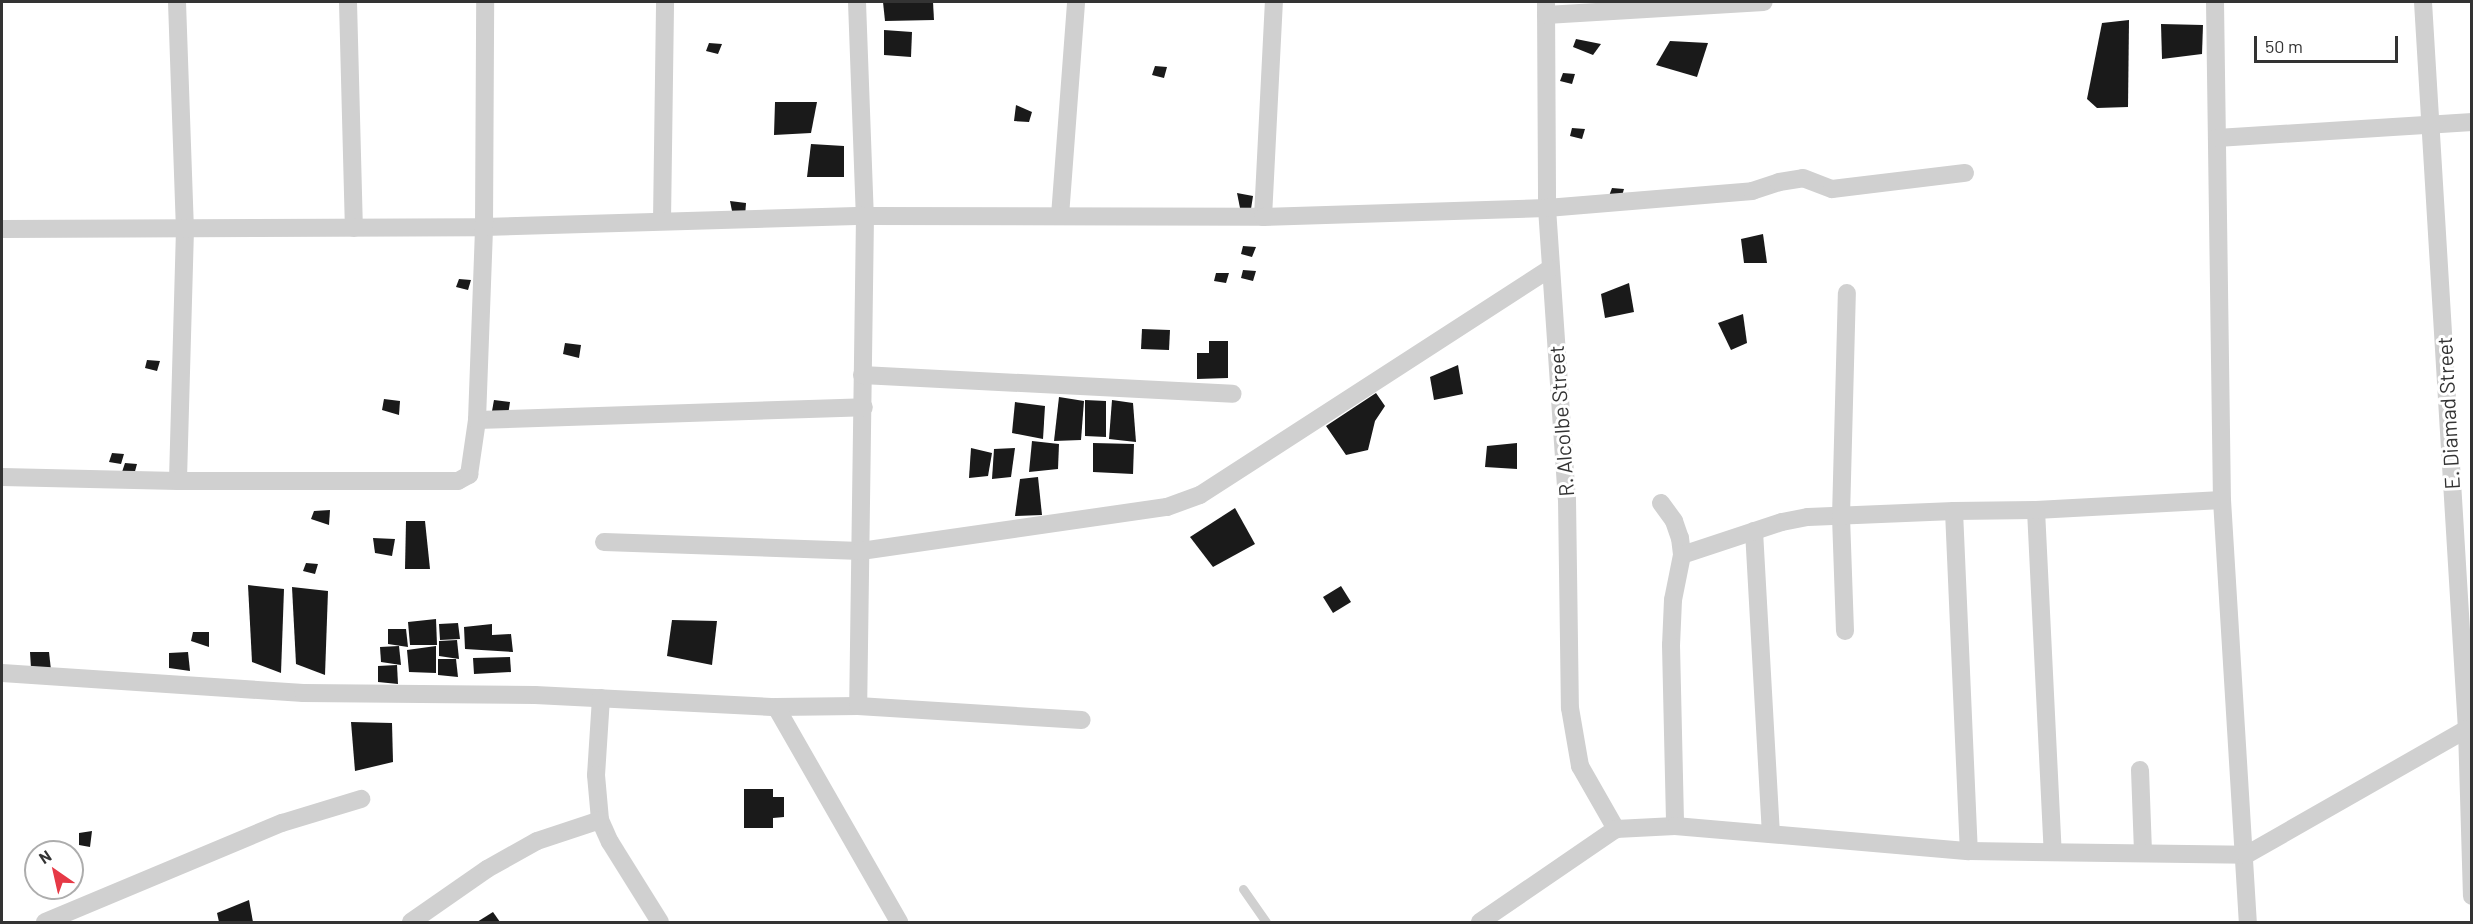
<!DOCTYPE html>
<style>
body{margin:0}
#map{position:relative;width:2473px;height:924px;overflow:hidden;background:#fff;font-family:Barlow,sans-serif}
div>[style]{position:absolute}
.building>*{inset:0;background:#1a1a1a}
.service>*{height:9px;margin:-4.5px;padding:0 4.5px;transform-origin:4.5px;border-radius:4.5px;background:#d0d0d0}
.minor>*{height:18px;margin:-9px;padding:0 9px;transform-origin:9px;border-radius:9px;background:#d0d0d0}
span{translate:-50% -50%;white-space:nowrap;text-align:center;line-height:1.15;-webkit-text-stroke:6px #fff;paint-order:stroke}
.street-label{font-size:21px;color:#333}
.frame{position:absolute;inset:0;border:3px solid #333;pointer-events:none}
.north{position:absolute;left:24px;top:840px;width:60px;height:60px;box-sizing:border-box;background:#fff;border:2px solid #adadad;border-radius:50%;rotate:326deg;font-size:16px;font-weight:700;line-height:24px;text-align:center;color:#333}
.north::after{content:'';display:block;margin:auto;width:21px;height:27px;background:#e63946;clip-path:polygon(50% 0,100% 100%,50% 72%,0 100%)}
.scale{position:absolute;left:2254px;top:36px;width:144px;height:27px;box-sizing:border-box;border:3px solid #333;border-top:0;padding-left:8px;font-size:18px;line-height:21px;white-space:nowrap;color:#333;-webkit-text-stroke:4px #fff;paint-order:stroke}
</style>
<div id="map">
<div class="building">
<div style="clip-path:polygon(883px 2px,933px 2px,934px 20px,885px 21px)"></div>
<div style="clip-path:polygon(2129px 20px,2128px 107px,2097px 108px,2087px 99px,2102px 23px)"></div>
<div style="clip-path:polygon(2161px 24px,2203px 25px,2202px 54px,2162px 59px)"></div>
<div style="clip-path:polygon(884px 30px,912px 32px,911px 57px,884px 55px)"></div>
<div style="clip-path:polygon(1576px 39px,1601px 44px,1593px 55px,1573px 47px)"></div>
<div style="clip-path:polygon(1670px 41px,1708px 43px,1697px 77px,1656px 65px)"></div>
<div style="clip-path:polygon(709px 43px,722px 44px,718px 54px,706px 51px)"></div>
<div style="clip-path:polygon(1155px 66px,1167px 67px,1164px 78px,1152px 75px)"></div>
<div style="clip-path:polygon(1563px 73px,1575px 74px,1572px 84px,1560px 81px)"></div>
<div style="clip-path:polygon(775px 102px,817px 102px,811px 133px,774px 135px)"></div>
<div style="clip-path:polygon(1016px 105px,1032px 112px,1029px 122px,1014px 121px)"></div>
<div style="clip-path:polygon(1572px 128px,1585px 129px,1582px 139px,1570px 136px)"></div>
<div style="clip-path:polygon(811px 144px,844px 146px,844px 177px,807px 177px)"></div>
<div style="clip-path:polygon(1612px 188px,1624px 189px,1621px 199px,1609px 196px)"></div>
<div style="clip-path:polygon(1237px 193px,1253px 196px,1251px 209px,1240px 208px)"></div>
<div style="clip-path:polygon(730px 201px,746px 203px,745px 217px,733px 216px)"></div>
<div style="clip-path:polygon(1763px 234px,1767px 263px,1744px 263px,1741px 239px)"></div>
<div style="clip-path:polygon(1243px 246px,1256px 247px,1252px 257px,1241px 254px)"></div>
<div style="clip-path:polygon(1243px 270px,1256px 271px,1253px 281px,1241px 278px)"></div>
<div style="clip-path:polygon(1216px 273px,1229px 273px,1226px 283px,1214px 281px)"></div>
<div style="clip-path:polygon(459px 279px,471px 280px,468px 290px,456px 287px)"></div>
<div style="clip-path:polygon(1629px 283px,1634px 312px,1605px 318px,1601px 294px)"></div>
<div style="clip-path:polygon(1743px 314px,1747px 343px,1731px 350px,1718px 323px)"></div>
<div style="clip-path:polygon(1142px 329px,1170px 330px,1169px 350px,1141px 349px)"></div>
<div style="clip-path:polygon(1209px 341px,1228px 341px,1228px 378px,1197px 379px,1197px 353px,1209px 353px)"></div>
<div style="clip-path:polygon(565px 343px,581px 345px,579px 358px,563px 354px)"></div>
<div style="clip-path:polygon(147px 360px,160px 361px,157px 371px,145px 368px)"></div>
<div style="clip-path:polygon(1458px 365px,1463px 394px,1434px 400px,1430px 377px)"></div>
<div style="clip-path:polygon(1376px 393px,1385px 406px,1375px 421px,1368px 450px,1346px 455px,1326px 426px)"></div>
<div style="clip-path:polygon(1059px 397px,1084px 401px,1081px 440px,1054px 441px)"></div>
<div style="clip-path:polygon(384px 399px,400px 401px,399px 415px,382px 410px)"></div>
<div style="clip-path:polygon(494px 400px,510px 402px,508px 415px,492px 411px)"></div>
<div style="clip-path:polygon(1085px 400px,1106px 401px,1106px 437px,1085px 436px)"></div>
<div style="clip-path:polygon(1112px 400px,1133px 403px,1136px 442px,1109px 439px)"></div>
<div style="clip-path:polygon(1015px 402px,1045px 406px,1043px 439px,1012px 433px)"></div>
<div style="clip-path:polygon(1032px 441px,1059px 444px,1058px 469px,1029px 472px)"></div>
<div style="clip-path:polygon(1093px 443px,1134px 444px,1133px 474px,1093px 472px)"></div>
<div style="clip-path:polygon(1517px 443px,1517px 469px,1485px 467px,1487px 446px)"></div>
<div style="clip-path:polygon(971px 448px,992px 453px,988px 476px,969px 478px)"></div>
<div style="clip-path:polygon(1015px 448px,1011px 477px,992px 479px,994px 449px)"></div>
<div style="clip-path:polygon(112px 453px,124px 454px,121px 464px,109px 462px)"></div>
<div style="clip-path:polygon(125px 463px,137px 464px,134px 475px,122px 472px)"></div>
<div style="clip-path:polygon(1038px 477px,1042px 515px,1015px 516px,1020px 479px)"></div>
<div style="clip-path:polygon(1235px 508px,1255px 544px,1213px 567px,1190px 537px)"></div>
<div style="clip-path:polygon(330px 510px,329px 525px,311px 519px,314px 511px)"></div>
<div style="clip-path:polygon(406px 521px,425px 521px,430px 569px,405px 569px)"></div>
<div style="clip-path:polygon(373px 538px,395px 539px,392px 556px,375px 553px)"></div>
<div style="clip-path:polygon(306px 563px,318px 564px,315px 574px,303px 571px)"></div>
<div style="clip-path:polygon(248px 585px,284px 589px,281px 673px,252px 662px)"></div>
<div style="clip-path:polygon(1341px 586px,1351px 602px,1333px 613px,1323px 597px)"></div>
<div style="clip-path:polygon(292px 587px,328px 591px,325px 675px,296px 664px)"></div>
<div style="clip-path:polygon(436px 619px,437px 645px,410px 645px,408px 622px)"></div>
<div style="clip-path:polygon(672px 620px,717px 621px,712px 665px,667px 656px)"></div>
<div style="clip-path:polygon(458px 623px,460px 639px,440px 640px,439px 624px)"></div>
<div style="clip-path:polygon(492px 624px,492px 635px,511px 634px,513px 652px,465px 649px,464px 627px)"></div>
<div style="clip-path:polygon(388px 629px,406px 629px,408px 647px,388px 644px)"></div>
<div style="clip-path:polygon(193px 632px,209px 632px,209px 647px,191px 641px)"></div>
<div style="clip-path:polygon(457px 640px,459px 659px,439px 656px,439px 641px)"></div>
<div style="clip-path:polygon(399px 646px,401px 665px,381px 662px,380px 647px)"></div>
<div style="clip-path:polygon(436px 646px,436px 673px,409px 672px,407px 650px)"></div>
<div style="clip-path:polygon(30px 652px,49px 652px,51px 670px,31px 668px)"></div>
<div style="clip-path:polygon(188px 652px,190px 671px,169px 668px,169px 653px)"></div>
<div style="clip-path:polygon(510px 657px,511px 672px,474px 674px,473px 658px)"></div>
<div style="clip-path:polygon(438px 659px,456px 659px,458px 677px,438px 675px)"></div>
<div style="clip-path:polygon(397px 665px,398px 684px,378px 682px,378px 666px)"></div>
<div style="clip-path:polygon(351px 722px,392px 723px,393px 762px,355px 771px)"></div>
<div style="clip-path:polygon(744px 789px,773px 789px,773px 797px,784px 797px,784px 817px,773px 818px,773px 828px,744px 828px)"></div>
<div style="clip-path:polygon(92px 831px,90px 847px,79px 845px,79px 833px)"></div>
<div style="clip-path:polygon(249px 900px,253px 922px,219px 922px,217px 913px)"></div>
<div style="clip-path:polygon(493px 912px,500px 922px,477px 922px)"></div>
</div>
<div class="service">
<div style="left:1243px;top:889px;width:40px;rotate:55.1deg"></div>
</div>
<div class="minor">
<div style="left:177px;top:2px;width:227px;rotate:88deg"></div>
<div style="left:185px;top:229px;width:252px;rotate:91.6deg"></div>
<div style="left:348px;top:2px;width:226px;rotate:88.5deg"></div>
<div style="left:857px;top:2px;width:214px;rotate:87.9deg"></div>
<div style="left:865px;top:216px;width:490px;rotate:90.8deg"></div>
<div style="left:1546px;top:2px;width:206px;rotate:89.7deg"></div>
<div style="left:1547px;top:208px;width:292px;rotate:86.1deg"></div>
<div style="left:1567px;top:499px;width:209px;rotate:89.2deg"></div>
<div style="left:1570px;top:708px;width:59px;rotate:80.2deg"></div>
<div style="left:1580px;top:766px;width:73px;rotate:60.3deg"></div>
<div style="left:2215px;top:2px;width:498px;rotate:89.2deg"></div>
<div style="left:2222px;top:500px;width:423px;rotate:86.5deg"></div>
<div style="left:2423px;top:2px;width:728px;rotate:86.54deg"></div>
<div style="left:2467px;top:729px;width:167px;rotate:88.3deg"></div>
<div style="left:1546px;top:15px;width:218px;rotate:-3.4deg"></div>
<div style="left:2217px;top:138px;width:256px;rotate:-3.6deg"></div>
<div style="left:1060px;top:216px;width:215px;rotate:-85.7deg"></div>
<div style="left:1263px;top:217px;width:215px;rotate:-87.1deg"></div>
<div style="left:662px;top:221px;width:219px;rotate:-89.2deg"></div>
<div style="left:2px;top:229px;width:482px;rotate:-0.2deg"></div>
<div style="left:484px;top:227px;width:381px;rotate:-1.7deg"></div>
<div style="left:865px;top:216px;width:398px;rotate:0.1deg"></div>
<div style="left:1263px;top:217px;width:284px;rotate:-1.8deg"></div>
<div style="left:1547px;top:208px;width:206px;rotate:-4.7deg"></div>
<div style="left:1752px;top:191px;width:28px;rotate:-18deg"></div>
<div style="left:1779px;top:182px;width:24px;rotate:-9deg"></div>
<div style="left:1803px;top:178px;width:31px;rotate:21deg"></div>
<div style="left:1832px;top:189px;width:134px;rotate:-6.9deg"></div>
<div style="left:862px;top:375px;width:371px;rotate:2.9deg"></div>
<div style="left:477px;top:420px;width:387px;rotate:-1.9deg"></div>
<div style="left:2px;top:477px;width:176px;rotate:1.3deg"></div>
<div style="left:178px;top:481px;width:280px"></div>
<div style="left:458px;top:481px;width:13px;rotate:-29deg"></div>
<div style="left:469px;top:475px;width:56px;rotate:-81.7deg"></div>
<div style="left:477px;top:420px;width:193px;rotate:-87.9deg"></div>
<div style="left:484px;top:227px;width:225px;rotate:-89.7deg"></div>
<div style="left:1661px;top:503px;width:22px;rotate:54deg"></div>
<div style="left:1674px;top:521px;width:18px;rotate:71deg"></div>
<div style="left:1680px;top:538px;width:17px;rotate:83deg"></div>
<div style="left:1682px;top:555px;width:46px;rotate:101.3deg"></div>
<div style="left:1673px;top:600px;width:45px;rotate:92.5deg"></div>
<div style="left:1671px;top:645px;width:181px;rotate:88.7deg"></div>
<div style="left:2036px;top:510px;width:342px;rotate:87.2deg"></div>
<div style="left:1954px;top:511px;width:340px;rotate:87.5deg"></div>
<div style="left:1754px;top:531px;width:303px;rotate:86.8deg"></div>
<div style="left:604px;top:542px;width:257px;rotate:2deg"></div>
<div style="left:861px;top:551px;width:309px;rotate:-8.2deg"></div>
<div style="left:1167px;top:507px;width:35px;rotate:-20deg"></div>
<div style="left:1200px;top:495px;width:417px;rotate:-32.9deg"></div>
<div style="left:1682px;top:555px;width:105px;rotate:-18.3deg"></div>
<div style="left:1782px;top:522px;width:26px;rotate:-11deg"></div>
<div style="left:1808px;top:517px;width:146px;rotate:-2.4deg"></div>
<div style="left:1954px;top:511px;width:82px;rotate:-0.7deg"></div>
<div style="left:2036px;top:510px;width:186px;rotate:-3.1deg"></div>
<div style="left:1845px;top:631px;width:114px;rotate:-92deg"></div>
<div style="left:1841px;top:517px;width:224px;rotate:-88.5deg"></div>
<div style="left:2px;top:673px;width:302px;rotate:3.8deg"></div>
<div style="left:303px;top:693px;width:232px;rotate:0.5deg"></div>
<div style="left:535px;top:695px;width:241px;rotate:2.9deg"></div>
<div style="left:776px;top:707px;width:82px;rotate:-0.7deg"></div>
<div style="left:858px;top:706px;width:224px;rotate:3.6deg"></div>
<div style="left:601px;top:698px;width:77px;rotate:93.7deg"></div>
<div style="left:596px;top:775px;width:45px;rotate:84.9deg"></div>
<div style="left:600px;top:820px;width:24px;rotate:66deg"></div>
<div style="left:610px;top:842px;width:94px;rotate:58deg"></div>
<div style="left:776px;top:707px;width:248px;rotate:60.2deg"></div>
<div style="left:2140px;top:770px;width:83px;rotate:87.9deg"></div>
<div style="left:45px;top:922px;width:257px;rotate:-22.7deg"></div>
<div style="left:282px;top:823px;width:83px;rotate:-16.9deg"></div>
<div style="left:411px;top:922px;width:93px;rotate:-34.9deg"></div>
<div style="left:487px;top:869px;width:57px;rotate:-29.2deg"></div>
<div style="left:537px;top:841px;width:66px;rotate:-18.4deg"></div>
<div style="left:1480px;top:922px;width:165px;rotate:-34.4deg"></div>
<div style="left:1616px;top:829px;width:59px;rotate:-2.9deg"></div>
<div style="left:1675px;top:826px;width:295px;rotate:4.9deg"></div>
<div style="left:1969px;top:851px;width:277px;rotate:0.8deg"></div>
<div style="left:2246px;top:855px;width:254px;rotate:-29.7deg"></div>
</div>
<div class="street-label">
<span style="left:2448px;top:413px;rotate:-93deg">E. Diamad Street</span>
<span style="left:1561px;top:421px;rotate:-94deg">R. Alcolbe Street</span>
</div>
<div class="frame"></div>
<div class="north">N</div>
<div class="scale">50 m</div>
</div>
